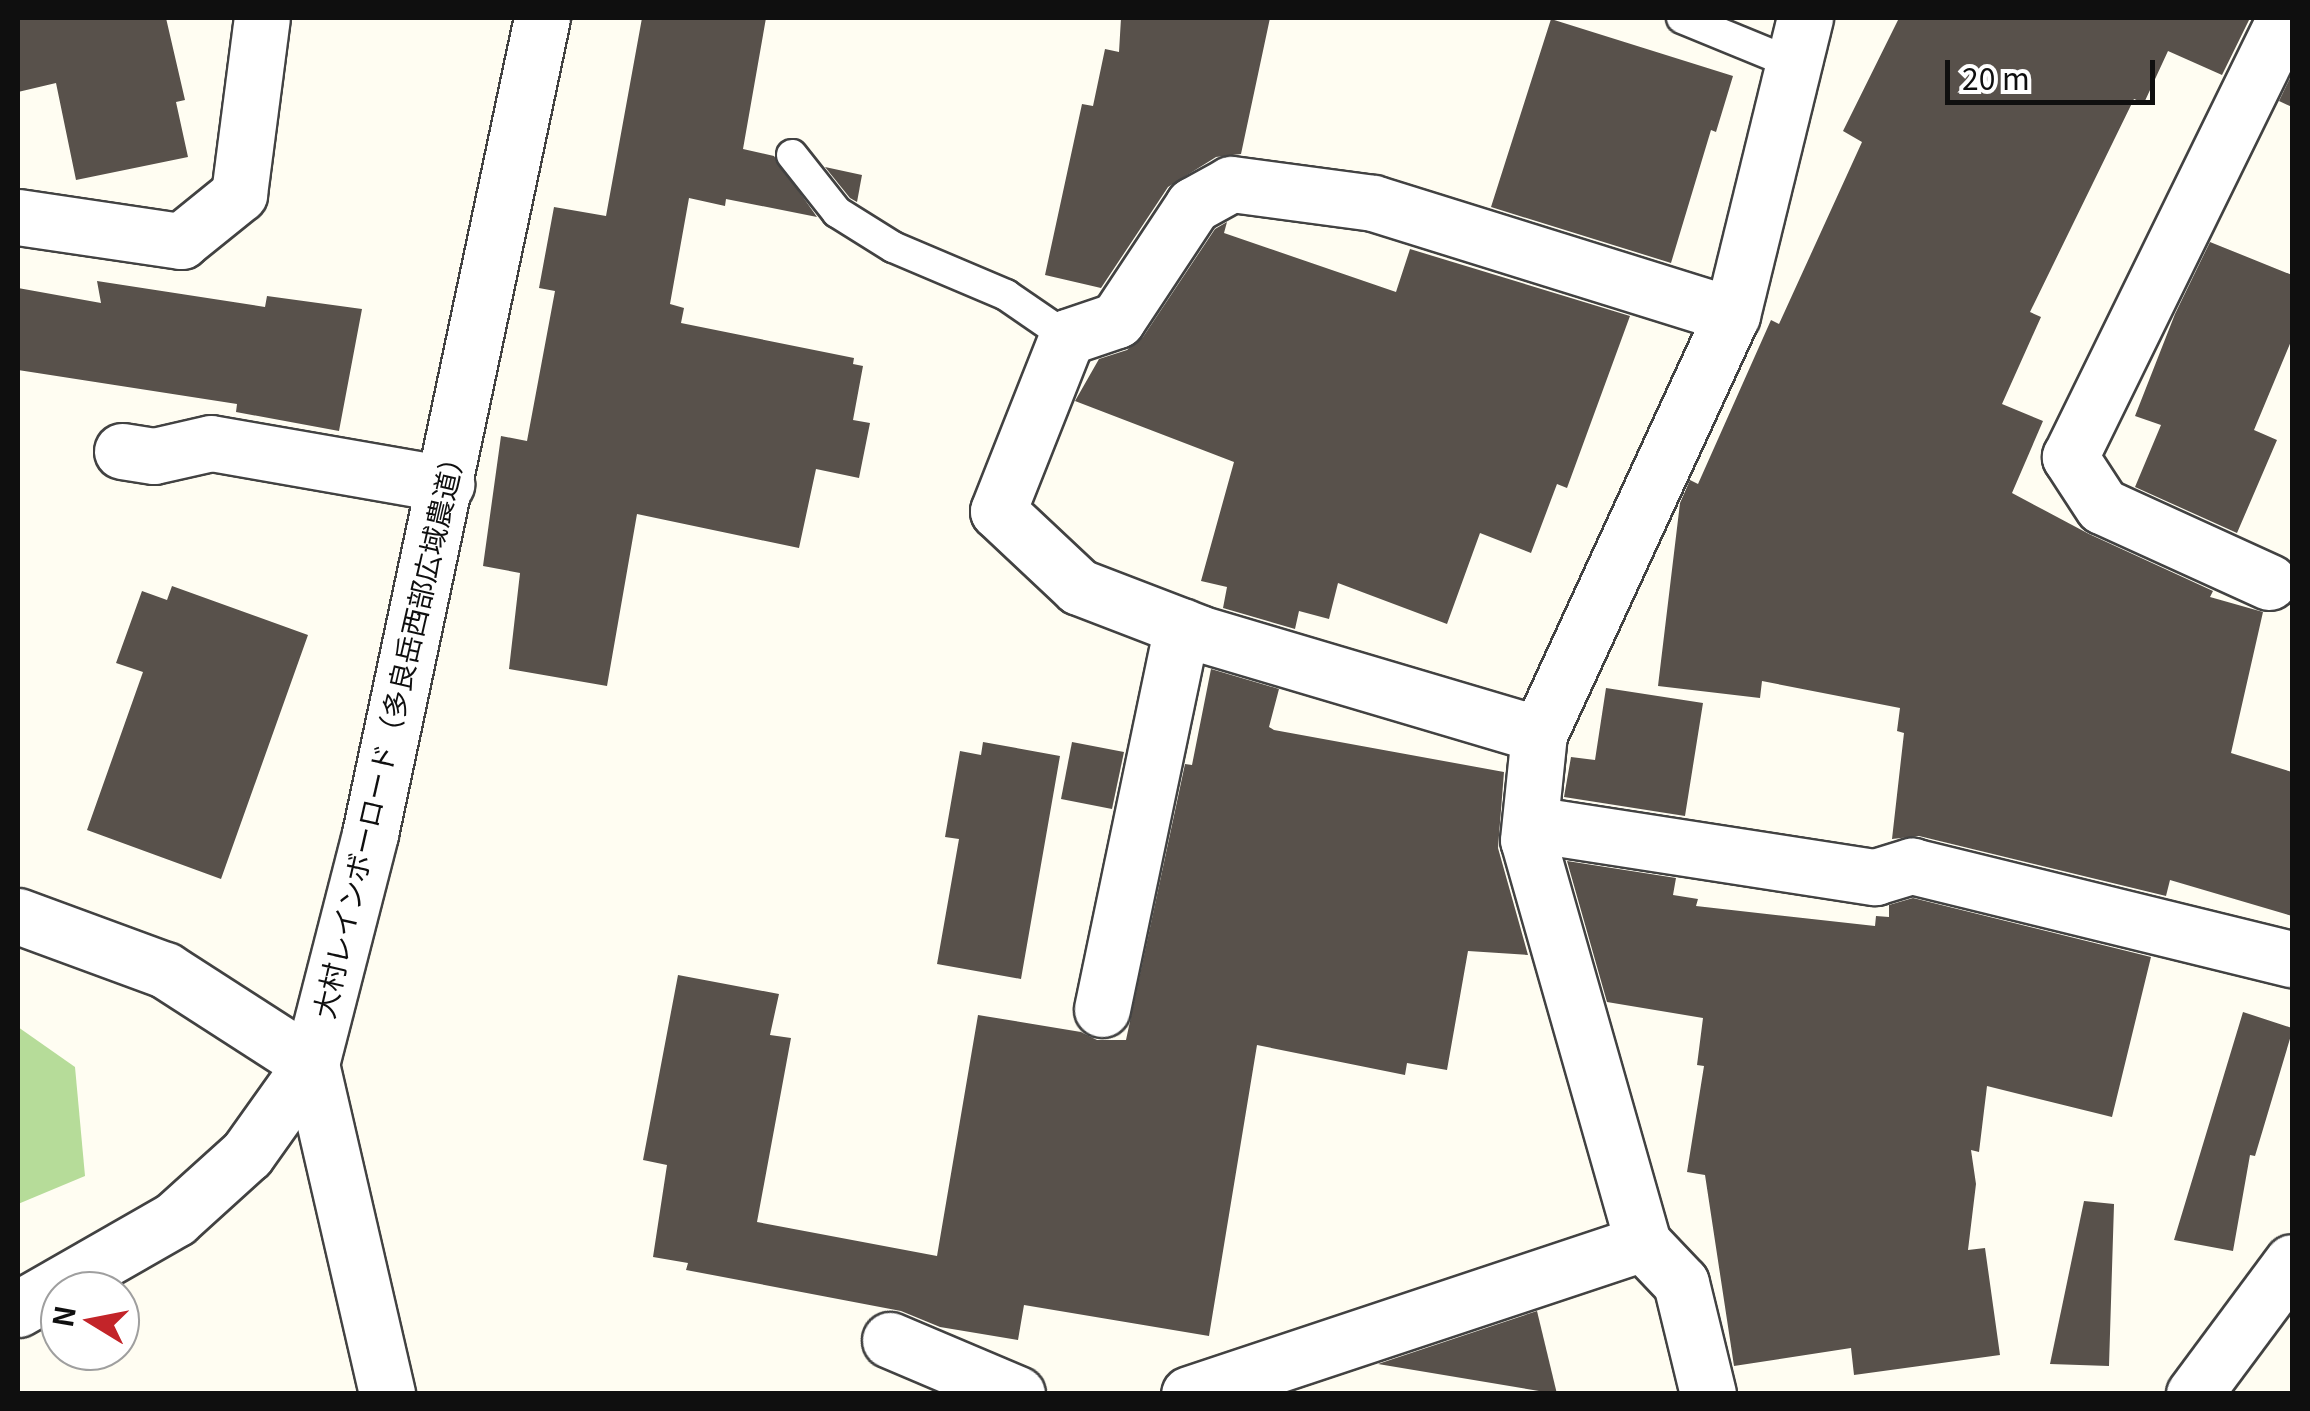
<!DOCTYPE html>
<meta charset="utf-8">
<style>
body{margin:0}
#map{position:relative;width:2310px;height:1411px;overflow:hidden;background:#fffdf2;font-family:Georgia,"Noto Sans JP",serif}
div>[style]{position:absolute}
.forest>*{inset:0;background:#b6dc99}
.building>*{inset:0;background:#58514b}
.roads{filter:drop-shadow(2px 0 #424242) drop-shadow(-2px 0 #424242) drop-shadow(0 2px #424242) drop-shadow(0 -2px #424242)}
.service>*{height:30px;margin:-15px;padding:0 15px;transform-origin:15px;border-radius:15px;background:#fff}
.minor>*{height:55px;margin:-27.5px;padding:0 27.5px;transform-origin:27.5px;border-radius:27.5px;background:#fff}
.tertiary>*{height:55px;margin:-27.5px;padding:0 27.5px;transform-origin:27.5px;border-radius:27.5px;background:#fff}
span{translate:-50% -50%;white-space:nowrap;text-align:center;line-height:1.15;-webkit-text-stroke:10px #fff;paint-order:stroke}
.street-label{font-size:28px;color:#0f0f0f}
.frame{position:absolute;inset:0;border:20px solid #0f0f0f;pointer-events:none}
.north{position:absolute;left:40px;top:1271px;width:100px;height:100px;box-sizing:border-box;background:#fff;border:2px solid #9f9f9f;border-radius:50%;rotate:280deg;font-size:28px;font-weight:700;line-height:40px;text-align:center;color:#0f0f0f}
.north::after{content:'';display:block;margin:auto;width:35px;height:45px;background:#c32429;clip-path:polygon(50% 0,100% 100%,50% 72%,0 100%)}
.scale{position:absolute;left:1945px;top:60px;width:210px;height:45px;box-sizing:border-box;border:5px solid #0f0f0f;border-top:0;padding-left:12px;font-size:30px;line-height:35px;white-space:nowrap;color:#0f0f0f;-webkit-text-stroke:8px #fff;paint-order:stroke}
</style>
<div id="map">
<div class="forest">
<div style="clip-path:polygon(18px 1027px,75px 1067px,85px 1176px,18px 1204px)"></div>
</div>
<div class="building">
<div style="clip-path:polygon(18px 18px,166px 18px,185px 100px,176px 102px,188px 157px,76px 180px,56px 83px,18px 92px)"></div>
<div style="clip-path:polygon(642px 18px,766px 18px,743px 149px,774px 156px,817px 217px,726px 199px,725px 206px,689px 198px,670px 304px,684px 308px,681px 323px,854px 358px,853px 364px,863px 366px,853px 420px,870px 423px,859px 478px,816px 469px,799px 548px,637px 514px,607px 686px,509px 669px,520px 573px,483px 566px,501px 436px,527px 441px,555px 291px,539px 288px,554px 207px,606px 216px)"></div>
<div style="clip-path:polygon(1121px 18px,1270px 18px,1241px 154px,1216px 157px,1168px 187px,1101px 288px,1045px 275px,1082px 104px,1093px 106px,1105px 49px,1119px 52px)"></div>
<div style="clip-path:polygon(1899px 18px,2250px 18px,2222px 75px,2168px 51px,2144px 103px,2134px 99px,2030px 312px,2041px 317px,2002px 404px,2043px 421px,2012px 493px,2089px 534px,2213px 591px,2210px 597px,2263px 612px,2231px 753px,2292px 772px,2292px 916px,2170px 880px,2166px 896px,1919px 836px,1892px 839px,1904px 733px,1897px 731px,1900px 708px,1762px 681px,1760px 698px,1658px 686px,1680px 503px,1690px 480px,1698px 484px,1771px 320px,1779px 324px,1862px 142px,1843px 131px)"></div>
<div style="clip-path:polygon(1551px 19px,1733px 76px,1716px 132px,1711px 130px,1671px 263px,1491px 207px)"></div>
<div style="clip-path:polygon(2292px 74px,2292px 107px,2279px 101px)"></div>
<div style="clip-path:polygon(825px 167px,862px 175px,857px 202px,850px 198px)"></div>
<div style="clip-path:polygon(1227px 222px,1224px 233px,1396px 292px,1410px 249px,1630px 316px,1567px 488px,1557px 484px,1531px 553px,1480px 533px,1447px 624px,1338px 583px,1329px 619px,1299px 611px,1295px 629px,1223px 608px,1227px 587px,1201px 581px,1234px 462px,1075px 401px,1099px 359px,1127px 350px,1143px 337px,1215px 229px)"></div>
<div style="clip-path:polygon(2210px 242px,2292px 275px,2292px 339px,2254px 430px,2277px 440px,2237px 533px,2135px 487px,2161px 425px,2135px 416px,2175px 314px)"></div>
<div style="clip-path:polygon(97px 281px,265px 307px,267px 296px,362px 309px,339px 431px,236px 412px,237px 404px,18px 370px,18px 288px,101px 303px)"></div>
<div style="clip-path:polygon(172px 586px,308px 635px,221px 879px,87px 830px,143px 672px,116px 663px,142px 591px,167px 600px)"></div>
<div style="clip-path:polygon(1211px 669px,1279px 689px,1269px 727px,1274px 730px,1504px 772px,1498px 848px,1528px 955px,1468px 951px,1447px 1070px,1407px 1063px,1405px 1075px,1257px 1045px,1209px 1336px,1024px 1305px,1018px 1340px,940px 1327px,901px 1311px,686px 1270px,688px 1263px,653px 1257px,667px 1165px,643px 1160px,678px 975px,779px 994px,770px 1035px,791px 1038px,757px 1222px,937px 1256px,978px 1015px,1081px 1032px,1097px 1040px,1126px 1040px,1185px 764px,1192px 765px)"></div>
<div style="clip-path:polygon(1606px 688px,1703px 703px,1685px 816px,1564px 797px,1571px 757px,1595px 760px)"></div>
<div style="clip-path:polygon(983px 742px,1060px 756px,1021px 979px,937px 964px,959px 839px,945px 837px,960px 751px,981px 755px)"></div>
<div style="clip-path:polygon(1072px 742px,1124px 752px,1112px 809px,1061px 799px)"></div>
<div style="clip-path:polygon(1567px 861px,1676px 878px,1673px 895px,1698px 899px,1696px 906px,1875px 926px,1876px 916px,1889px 917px,1889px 905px,1913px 898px,2151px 957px,2112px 1117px,1987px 1086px,1979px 1152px,1971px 1150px,1976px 1184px,1968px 1250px,1985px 1248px,2000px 1355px,1854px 1375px,1851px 1348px,1734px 1366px,1705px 1175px,1687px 1172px,1704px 1066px,1697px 1065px,1703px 1018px,1607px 1002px)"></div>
<div style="clip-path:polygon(2243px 1012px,2292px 1028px,2292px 1032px,2255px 1156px,2250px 1155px,2233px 1251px,2174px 1240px)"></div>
<div style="clip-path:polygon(2084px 1201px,2114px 1204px,2109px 1366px,2050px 1364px)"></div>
<div style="clip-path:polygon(1537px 1311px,1557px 1394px,1378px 1364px)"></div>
</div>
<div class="roads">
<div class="service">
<div style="left:1682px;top:18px;width:121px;rotate:22.3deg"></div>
<div style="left:792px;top:155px;width:73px;rotate:51.7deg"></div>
<div style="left:837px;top:212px;width:66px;rotate:32deg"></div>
<div style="left:893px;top:247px;width:123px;rotate:23deg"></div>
<div style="left:1006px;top:295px;width:74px;rotate:34.5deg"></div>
</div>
<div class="minor">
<div style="left:18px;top:217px;width:165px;rotate:8.4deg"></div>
<div style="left:181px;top:241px;width:75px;rotate:-39deg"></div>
<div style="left:239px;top:194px;width:177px;rotate:-82.6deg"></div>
<div style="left:122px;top:451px;width:32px;rotate:9deg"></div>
<div style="left:154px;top:456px;width:58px;rotate:-12.8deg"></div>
<div style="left:211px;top:443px;width:239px;rotate:9.9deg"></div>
<div style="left:2269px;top:582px;width:183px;rotate:-155.5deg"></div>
<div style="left:2102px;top:506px;width:59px;rotate:-123.1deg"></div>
<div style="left:2070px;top:457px;width:489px;rotate:-63.9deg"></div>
<div style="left:1539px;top:734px;width:355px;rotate:-163.5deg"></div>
<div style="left:1199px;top:633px;width:129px;rotate:-159deg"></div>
<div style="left:1079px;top:587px;width:111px;rotate:-136.8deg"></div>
<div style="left:998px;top:511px;width:187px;rotate:-68.4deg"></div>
<div style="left:1067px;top:337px;width:53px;rotate:-18.8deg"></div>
<div style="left:1117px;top:320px;width:138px;rotate:-56.5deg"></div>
<div style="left:1193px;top:205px;width:43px;rotate:-28.9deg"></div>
<div style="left:1231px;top:184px;width:143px;rotate:7.6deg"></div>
<div style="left:1373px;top:203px;width:376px;rotate:17.3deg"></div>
<div style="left:1531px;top:824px;width:348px;rotate:8.8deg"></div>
<div style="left:1875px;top:877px;width:39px;rotate:-17deg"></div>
<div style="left:1912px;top:866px;width:391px;rotate:13.8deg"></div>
<div style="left:1102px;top:1009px;width:391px;rotate:-78.2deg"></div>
<div style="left:1643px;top:1243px;width:55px;rotate:46.5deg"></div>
<div style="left:1681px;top:1283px;width:114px;rotate:76.3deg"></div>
<div style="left:890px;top:1340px;width:138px;rotate:23deg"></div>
<div style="left:1189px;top:1394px;width:478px;rotate:-18.4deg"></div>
<div style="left:1643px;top:1243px;width:419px;rotate:-105.9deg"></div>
<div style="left:1528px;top:840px;width:107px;rotate:-84.1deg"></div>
<div style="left:1539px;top:734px;width:461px;rotate:-65.3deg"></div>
<div style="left:1732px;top:315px;width:306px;rotate:-76.2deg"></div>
<div style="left:2194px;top:1394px;width:164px;rotate:-53.4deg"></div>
</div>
<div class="tertiary">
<div style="left:18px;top:916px;width:157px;rotate:20.2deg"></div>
<div style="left:165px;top:970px;width:174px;rotate:32.8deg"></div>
<div style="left:311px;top:1064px;width:339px;rotate:77deg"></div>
<div style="left:18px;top:1309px;width:181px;rotate:-29.8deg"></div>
<div style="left:175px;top:1219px;width:97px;rotate:-42.1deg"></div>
<div style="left:247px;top:1154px;width:110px;rotate:-54.6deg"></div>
<div style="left:311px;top:1064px;width:237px;rotate:-75.6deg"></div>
<div style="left:370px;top:834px;width:834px;rotate:-78.1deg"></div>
</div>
</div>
<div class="street-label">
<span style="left:388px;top:731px;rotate:-77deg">大村レインボーロード（多良岳西部広域農道）</span>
</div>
<div class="frame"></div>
<div class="north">N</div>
<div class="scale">20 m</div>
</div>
